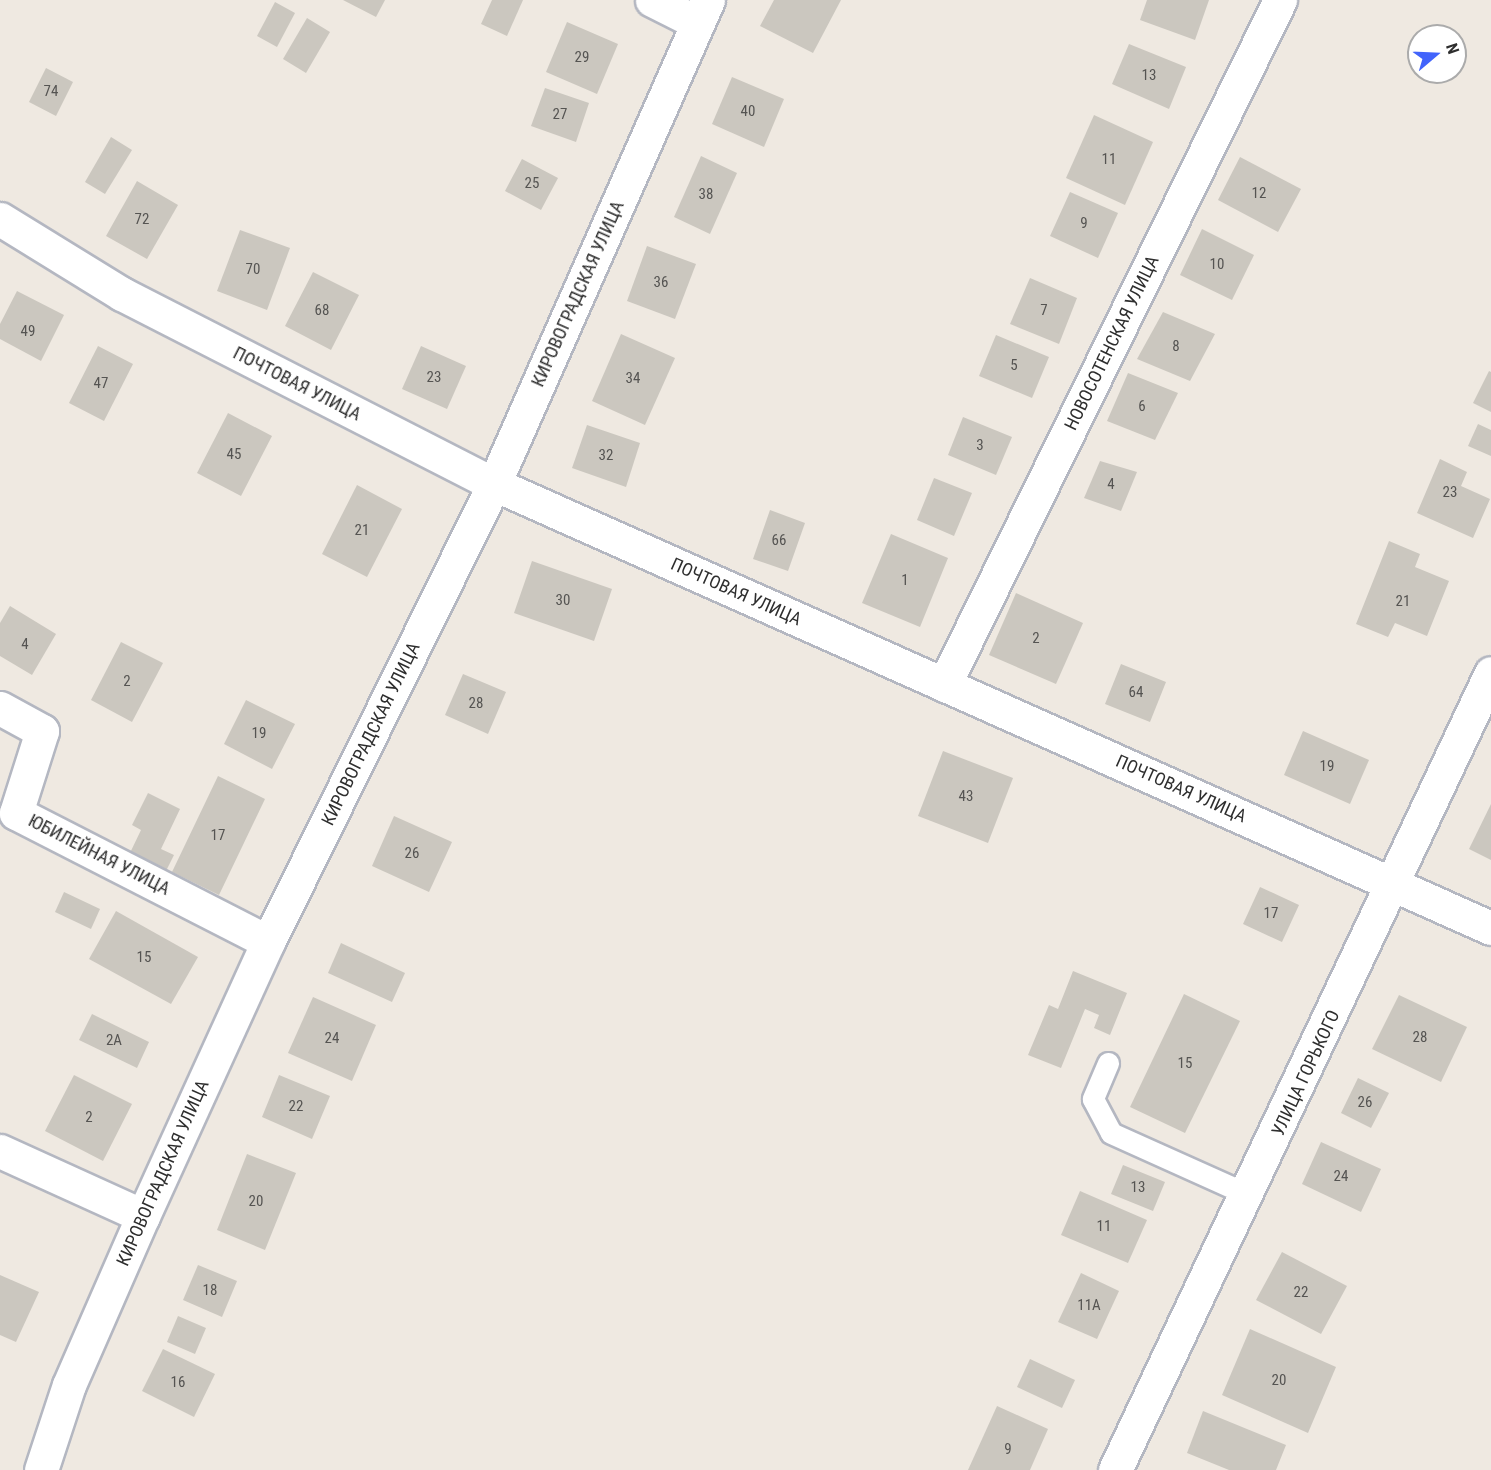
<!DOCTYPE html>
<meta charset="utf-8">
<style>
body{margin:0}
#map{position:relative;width:1491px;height:1470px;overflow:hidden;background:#efe9e1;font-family:"Roboto Condensed",sans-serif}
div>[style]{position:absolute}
.building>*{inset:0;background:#cbc7bf}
.roads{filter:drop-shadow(2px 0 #b4b7c1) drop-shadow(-2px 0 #b4b7c1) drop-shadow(0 2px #b4b7c1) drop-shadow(0 -2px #b4b7c1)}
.lane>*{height:21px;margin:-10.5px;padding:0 10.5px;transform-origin:10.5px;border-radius:10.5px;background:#fff}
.street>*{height:33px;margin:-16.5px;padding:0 16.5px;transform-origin:16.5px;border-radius:16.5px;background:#fff}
span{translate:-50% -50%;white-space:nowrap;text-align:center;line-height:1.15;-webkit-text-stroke:5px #fff;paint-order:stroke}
.number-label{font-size:15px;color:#555452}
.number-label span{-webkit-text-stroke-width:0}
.street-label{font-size:18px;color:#2e2e2e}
.north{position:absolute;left:1407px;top:24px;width:60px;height:60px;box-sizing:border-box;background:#fff;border:2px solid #ababab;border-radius:50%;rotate:71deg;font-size:16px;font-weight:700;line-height:24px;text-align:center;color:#2e2e2e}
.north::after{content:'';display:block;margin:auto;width:21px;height:27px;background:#4264fb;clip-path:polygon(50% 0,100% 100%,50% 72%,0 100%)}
</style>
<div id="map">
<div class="building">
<div style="clip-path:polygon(343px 0,385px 0,376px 17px)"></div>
<div style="clip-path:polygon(492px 0,523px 0,507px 36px,481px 24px)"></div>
<div style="clip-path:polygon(774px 0,841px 0,813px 53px,760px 26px)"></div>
<div style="clip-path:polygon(1147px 0,1209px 0,1195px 40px,1140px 20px)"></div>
<div style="clip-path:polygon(275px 2px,295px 13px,277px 47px,257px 36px)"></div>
<div style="clip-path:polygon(307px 18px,330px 32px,306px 73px,283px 59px)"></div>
<div style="clip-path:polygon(567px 22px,618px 44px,597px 94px,546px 72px)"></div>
<div style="clip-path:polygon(1129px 44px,1186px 67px,1169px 109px,1112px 84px)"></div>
<div style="clip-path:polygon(46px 68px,73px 82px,56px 116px,29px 102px)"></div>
<div style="clip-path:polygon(732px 77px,784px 99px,764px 147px,712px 124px)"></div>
<div style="clip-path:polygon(545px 88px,589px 103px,576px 142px,531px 126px)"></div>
<div style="clip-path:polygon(1094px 115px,1153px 142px,1125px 205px,1066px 178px)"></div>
<div style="clip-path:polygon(111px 137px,132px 150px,105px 194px,85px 182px)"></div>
<div style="clip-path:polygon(701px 156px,737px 173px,710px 234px,674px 217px)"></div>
<div style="clip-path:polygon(1240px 157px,1301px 189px,1278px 232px,1218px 200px)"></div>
<div style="clip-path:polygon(522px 159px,558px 178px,541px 210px,505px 191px)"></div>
<div style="clip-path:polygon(137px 181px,178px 205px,147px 259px,106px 236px)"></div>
<div style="clip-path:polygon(1070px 192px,1118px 213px,1098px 258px,1050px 236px)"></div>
<div style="clip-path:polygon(1202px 229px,1254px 255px,1232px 300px,1180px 275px)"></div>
<div style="clip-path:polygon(240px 230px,290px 248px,267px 310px,217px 291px)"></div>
<div style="clip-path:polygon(647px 246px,696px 264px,675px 319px,627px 301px)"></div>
<div style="clip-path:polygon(313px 272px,359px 295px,331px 350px,285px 326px)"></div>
<div style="clip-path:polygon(1030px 278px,1077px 298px,1059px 344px,1010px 324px)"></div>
<div style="clip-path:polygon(17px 291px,64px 315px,41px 361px,0 339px,0 324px)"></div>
<div style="clip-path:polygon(1163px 312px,1215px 334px,1190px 381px,1137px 359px)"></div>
<div style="clip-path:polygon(621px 334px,675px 358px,645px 425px,592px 401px)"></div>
<div style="clip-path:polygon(996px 335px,1049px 357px,1032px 398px,979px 376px)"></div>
<div style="clip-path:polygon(98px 346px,133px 364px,104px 421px,69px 403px)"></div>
<div style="clip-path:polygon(421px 346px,466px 366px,447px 409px,402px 389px)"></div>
<div style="clip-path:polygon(1489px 371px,1491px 372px,1491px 412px,1473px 403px)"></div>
<div style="clip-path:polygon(1128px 373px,1178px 393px,1155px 440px,1107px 421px)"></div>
<div style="clip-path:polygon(228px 413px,272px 436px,241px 496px,197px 473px)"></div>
<div style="clip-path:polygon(963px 417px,1012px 437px,996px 475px,948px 455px)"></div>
<div style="clip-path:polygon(1478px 424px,1491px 430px,1491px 456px,1468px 446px)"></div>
<div style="clip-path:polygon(587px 425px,640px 443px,626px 487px,572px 468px)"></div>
<div style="clip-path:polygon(1440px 459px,1467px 472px,1461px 486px,1490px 499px,1473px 538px,1417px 513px)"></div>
<div style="clip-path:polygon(1100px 461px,1137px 472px,1121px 511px,1084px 498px)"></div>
<div style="clip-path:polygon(934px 478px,972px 493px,954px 536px,917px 520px)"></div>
<div style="clip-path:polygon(357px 485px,402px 509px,367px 577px,322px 554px)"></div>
<div style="clip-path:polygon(770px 510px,805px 523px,788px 571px,753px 559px)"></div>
<div style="clip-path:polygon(891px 534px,948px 558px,920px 627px,862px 603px)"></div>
<div style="clip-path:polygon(1389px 541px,1420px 554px,1415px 567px,1449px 581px,1427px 636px,1395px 623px,1388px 637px,1356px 624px)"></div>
<div style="clip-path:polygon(532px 561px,612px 589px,594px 641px,514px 613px)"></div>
<div style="clip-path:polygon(1016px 593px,1083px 623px,1056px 684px,989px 655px)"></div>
<div style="clip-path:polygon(10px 606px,56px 634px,32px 675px,0 656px,0 623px)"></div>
<div style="clip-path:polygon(121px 642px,163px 663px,132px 722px,91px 700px)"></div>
<div style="clip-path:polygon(1121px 664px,1166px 682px,1150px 722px,1105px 704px)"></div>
<div style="clip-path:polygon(463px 674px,506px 692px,488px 734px,445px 715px)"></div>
<div style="clip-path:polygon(246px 700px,295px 724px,272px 769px,224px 744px)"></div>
<div style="clip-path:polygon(1303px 731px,1369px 760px,1350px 804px,1284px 775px)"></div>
<div style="clip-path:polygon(943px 751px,1013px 778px,988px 843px,918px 816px)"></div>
<div style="clip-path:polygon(218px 776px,265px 799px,219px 895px,172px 872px)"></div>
<div style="clip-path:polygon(148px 793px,180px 809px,161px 849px,174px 855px,165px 873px,129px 855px,141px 830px,132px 825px)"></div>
<div style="clip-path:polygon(1491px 804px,1491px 860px,1469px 849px)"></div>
<div style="clip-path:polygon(394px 816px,452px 842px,429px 892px,372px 866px)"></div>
<div style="clip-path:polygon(1260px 887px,1299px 905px,1282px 942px,1243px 924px)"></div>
<div style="clip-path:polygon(64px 892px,100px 909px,91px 929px,55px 912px)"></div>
<div style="clip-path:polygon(116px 911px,198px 957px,171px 1004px,89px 959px)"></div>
<div style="clip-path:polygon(341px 943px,405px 973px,392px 1002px,328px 973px)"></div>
<div style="clip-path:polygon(1073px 971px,1127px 993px,1110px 1035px,1094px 1028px,1099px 1015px,1085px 1009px,1061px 1068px,1028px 1055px,1049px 1005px,1058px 1009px)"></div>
<div style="clip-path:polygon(1184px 994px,1240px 1021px,1185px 1133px,1130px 1107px)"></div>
<div style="clip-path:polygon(1399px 995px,1467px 1027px,1441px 1082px,1372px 1049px)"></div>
<div style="clip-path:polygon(313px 997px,376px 1025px,352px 1081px,288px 1053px)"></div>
<div style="clip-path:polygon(92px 1014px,149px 1042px,137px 1068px,79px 1040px)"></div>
<div style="clip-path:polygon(74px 1075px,132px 1104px,103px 1161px,45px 1131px)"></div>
<div style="clip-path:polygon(279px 1075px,330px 1096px,312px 1139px,262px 1117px)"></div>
<div style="clip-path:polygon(1358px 1078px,1389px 1093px,1371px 1128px,1341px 1113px)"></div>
<div style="clip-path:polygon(1321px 1142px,1381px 1169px,1361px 1212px,1302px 1184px)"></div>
<div style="clip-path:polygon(247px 1154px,296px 1173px,265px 1250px,217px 1230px)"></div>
<div style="clip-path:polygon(1123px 1165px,1165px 1182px,1153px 1211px,1111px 1194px)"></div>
<div style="clip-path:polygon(1080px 1191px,1147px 1220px,1128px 1263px,1061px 1235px)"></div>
<div style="clip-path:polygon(1282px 1252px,1347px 1286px,1321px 1334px,1256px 1300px)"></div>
<div style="clip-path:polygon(198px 1265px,237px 1281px,222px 1317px,183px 1300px)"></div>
<div style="clip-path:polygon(1081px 1273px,1119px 1291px,1097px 1339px,1058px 1322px)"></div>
<div style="clip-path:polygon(0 1275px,39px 1292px,16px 1342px,0 1335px)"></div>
<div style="clip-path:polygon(178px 1316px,206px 1328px,195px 1354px,167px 1342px)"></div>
<div style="clip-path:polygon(1250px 1329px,1336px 1367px,1308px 1433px,1222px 1395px)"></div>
<div style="clip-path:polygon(163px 1349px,215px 1374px,194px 1417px,142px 1391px)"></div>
<div style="clip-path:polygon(1030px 1359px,1075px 1380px,1062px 1408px,1017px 1387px)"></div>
<div style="clip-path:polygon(997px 1406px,1048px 1429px,1030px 1470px,968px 1470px)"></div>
<div style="clip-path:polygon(1203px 1411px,1286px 1445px,1276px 1470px,1229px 1470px,1187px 1453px)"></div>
</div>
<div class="roads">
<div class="lane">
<div style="left:1108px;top:1063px;width:39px;rotate:113deg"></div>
<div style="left:1093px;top:1099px;width:38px;rotate:62deg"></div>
<div style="left:1111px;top:1133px;width:151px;rotate:24.2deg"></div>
</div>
<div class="street">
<div style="left:652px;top:0;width:51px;rotate:26.6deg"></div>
<div style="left:0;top:219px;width:143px;rotate:31.6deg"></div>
<div style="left:122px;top:294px;width:418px;rotate:27.1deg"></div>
<div style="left:494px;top:484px;width:1091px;rotate:24.01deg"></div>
<div style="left:944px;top:685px;width:763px;rotate:-63.87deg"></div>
<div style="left:0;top:708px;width:48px;rotate:28.7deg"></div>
<div style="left:42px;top:731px;width:86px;rotate:107.6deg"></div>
<div style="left:16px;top:813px;width:283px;rotate:27.1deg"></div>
<div style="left:0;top:1151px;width:157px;rotate:24.4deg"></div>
<div style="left:41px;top:1470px;width:89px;rotate:-71.8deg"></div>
<div style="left:69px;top:1385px;width:184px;rotate:-66.4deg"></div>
<div style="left:143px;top:1216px;width:301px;rotate:-65.5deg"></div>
<div style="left:268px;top:942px;width:511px;rotate:-63.74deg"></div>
<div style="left:494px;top:484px;width:529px;rotate:-66.15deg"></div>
<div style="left:1115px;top:1470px;width:881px;rotate:-64.74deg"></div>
</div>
</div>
<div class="number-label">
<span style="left:582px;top:58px">29</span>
<span style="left:1149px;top:76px">13</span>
<span style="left:51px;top:92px">74</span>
<span style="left:748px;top:112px">40</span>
<span style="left:560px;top:115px">27</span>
<span style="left:1109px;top:160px">11</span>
<span style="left:532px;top:184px">25</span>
<span style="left:1259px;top:194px">12</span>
<span style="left:706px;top:195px">38</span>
<span style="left:142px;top:220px">72</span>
<span style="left:1084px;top:224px">9</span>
<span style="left:1217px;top:265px">10</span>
<span style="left:253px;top:270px">70</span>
<span style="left:661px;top:283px">36</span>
<span style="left:322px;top:311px">68</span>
<span style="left:1044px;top:311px">7</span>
<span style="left:28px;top:332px">49</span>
<span style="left:1176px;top:347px">8</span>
<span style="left:1014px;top:366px">5</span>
<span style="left:434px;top:378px">23</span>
<span style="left:633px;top:379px">34</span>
<span style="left:101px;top:384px">47</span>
<span style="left:1142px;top:407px">6</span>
<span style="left:980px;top:446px">3</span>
<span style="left:234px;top:455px">45</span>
<span style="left:606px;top:456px">32</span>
<span style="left:1111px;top:485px">4</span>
<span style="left:1450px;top:493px">23</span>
<span style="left:362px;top:531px">21</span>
<span style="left:779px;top:541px">66</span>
<span style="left:905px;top:581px">1</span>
<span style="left:563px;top:601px">30</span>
<span style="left:1403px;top:602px">21</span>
<span style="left:1036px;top:639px">2</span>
<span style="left:25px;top:645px">4</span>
<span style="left:127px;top:682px">2</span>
<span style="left:1136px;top:693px">64</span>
<span style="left:476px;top:704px">28</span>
<span style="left:259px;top:734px">19</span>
<span style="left:1327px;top:767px">19</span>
<span style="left:966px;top:797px">43</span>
<span style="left:218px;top:836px">17</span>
<span style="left:412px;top:854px">26</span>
<span style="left:1271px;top:914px">17</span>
<span style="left:144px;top:958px">15</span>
<span style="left:1420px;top:1038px">28</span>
<span style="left:332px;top:1039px">24</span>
<span style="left:114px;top:1041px">2А</span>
<span style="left:1185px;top:1064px">15</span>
<span style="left:1365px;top:1103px">26</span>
<span style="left:296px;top:1107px">22</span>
<span style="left:89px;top:1118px">2</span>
<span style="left:1341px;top:1177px">24</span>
<span style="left:1138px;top:1188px">13</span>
<span style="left:256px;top:1202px">20</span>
<span style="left:1104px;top:1227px">11</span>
<span style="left:210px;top:1291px">18</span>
<span style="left:1301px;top:1293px">22</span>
<span style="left:1089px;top:1306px">11А</span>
<span style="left:1279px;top:1381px">20</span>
<span style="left:178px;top:1383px">16</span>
<span style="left:1008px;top:1450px">9</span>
</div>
<div class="street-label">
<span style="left:578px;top:294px;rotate:-66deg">КИРОВОГРАДСКАЯ УЛИЦА</span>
<span style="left:1112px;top:343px;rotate:-64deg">НОВОСОТЕНСКАЯ УЛИЦА</span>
<span style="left:297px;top:384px;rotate:27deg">ПОЧТОВАЯ УЛИЦА</span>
<span style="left:736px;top:592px;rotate:24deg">ПОЧТОВАЯ УЛИЦА</span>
<span style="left:371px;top:734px;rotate:-64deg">КИРОВОГРАДСКАЯ УЛИЦА</span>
<span style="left:1181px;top:789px;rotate:24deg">ПОЧТОВАЯ УЛИЦА</span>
<span style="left:99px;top:855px;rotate:27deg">ЮБИЛЕЙНАЯ УЛИЦА</span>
<span style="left:1306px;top:1073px;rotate:-65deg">УЛИЦА ГОРЬКОГО</span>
<span style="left:163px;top:1173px;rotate:-66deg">КИРОВОГРАДСКАЯ УЛИЦА</span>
</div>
<div class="north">N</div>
</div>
